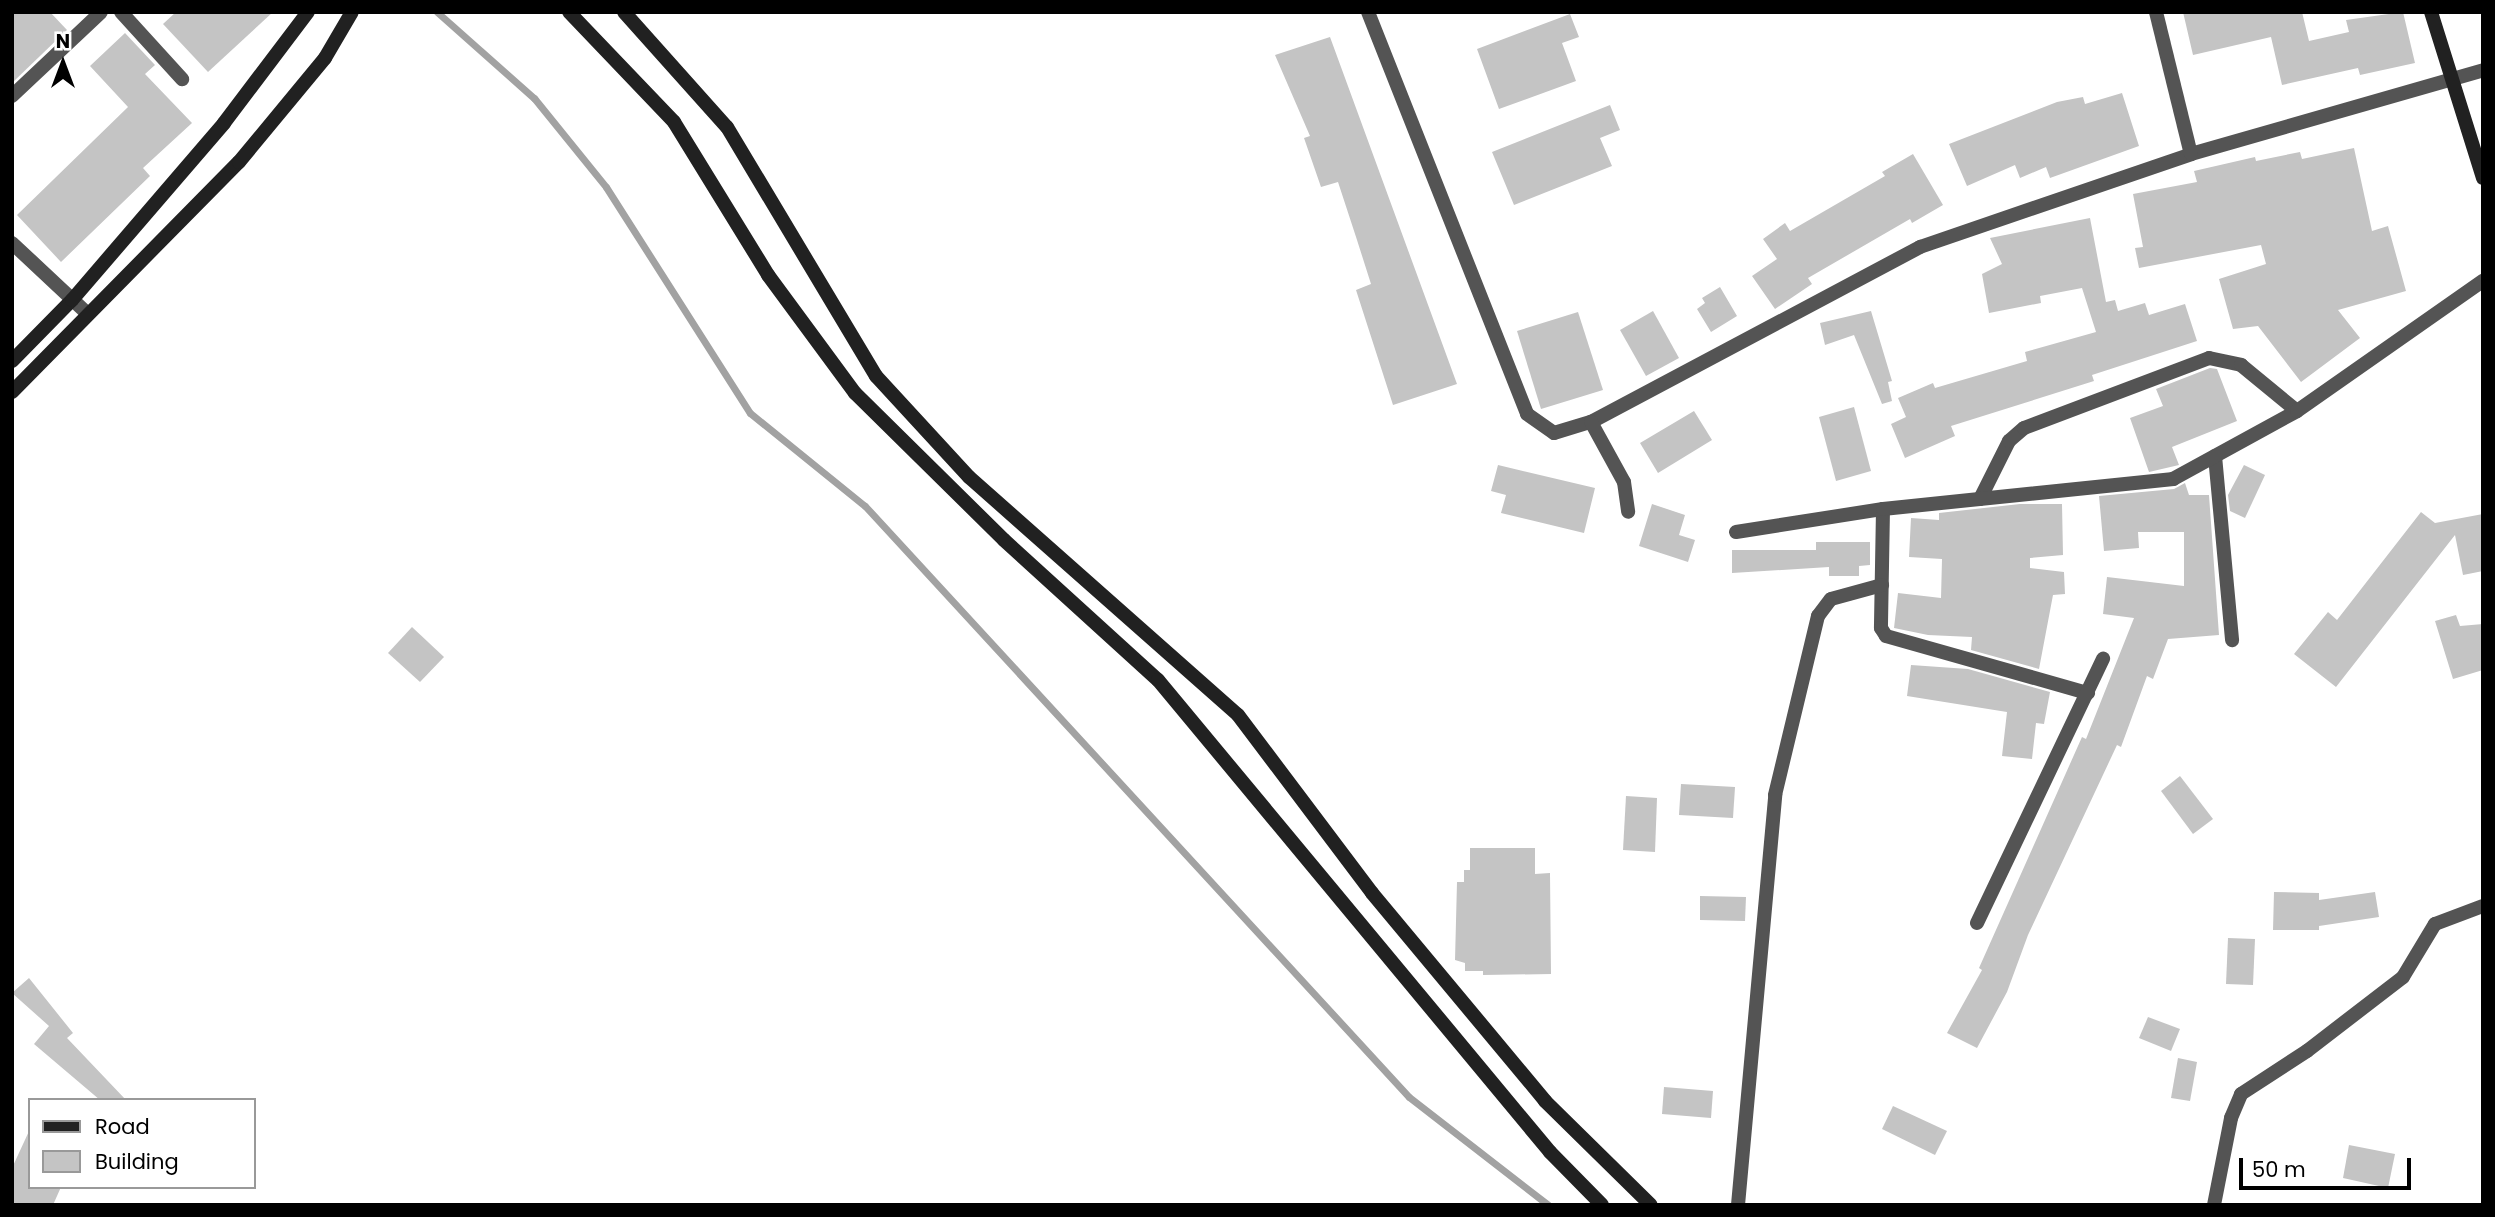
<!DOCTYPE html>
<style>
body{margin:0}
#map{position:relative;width:2495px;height:1217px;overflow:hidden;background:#fff;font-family:Poppins,sans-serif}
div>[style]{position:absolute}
.stream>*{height:7px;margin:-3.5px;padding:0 3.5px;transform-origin:3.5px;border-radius:3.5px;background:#a2a2a2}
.building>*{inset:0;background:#c4c4c4}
.street>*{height:14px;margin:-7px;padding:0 7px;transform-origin:7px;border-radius:7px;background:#545454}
.secondary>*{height:14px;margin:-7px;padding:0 7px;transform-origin:7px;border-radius:7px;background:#212121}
span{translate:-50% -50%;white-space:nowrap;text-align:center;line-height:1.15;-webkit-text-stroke:6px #fff;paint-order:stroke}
.frame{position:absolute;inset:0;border:14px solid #000;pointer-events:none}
.legend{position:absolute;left:28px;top:1098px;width:228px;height:91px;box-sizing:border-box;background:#fff;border:2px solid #999;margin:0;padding:9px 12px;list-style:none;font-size:21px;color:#000}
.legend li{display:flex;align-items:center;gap:14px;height:35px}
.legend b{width:35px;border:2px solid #999}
.north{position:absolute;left:28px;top:28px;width:70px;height:70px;-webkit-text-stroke:5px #fff;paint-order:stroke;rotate:0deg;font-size:19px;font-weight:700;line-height:28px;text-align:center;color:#000}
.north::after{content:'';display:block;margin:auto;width:24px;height:32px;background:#000;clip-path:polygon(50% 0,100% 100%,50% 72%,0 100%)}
.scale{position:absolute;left:2239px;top:1158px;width:172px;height:32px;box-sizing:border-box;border:4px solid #000;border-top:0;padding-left:9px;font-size:21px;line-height:24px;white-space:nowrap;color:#000;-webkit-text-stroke:5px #fff;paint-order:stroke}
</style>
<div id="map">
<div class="stream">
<div style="left:437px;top:12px;width:130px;rotate:41.6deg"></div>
<div style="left:534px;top:98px;width:114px;rotate:51deg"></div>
<div style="left:606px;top:187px;width:268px;rotate:57.5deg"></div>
<div style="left:750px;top:413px;width:148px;rotate:39deg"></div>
<div style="left:865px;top:506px;width:803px;rotate:47.37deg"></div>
<div style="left:1409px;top:1097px;width:176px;rotate:37.8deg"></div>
</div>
<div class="building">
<div style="clip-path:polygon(12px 12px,50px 12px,67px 30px,12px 83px)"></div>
<div style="clip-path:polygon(176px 12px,273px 12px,208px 72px,163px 24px)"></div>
<div style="clip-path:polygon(2183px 12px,2302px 12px,2309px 41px,2349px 32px,2346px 20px,2403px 12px,2415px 63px,2360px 75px,2358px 68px,2282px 85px,2271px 37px,2193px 55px)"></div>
<div style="clip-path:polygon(1570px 14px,1579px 37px,1562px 43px,1576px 81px,1499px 109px,1477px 49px)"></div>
<div style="clip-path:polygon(125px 33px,155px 65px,145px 74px,192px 123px,143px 168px,150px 176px,61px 262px,17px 215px,128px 107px,90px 66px)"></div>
<div style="clip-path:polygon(1330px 37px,1457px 384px,1393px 405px,1356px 290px,1371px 284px,1357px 240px,1338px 182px,1321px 187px,1304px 138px,1310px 136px,1275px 55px)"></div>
<div style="clip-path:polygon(2122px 93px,2139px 146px,2050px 178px,2046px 167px,2020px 178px,2015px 165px,1967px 186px,1949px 144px,2057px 102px,2083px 97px,2085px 104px)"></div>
<div style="clip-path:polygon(1610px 105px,1620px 130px,1600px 138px,1612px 166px,1514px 205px,1492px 152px)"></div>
<div style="clip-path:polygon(2354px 148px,2372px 231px,2388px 226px,2406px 291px,2338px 310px,2360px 338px,2301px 382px,2258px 326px,2233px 329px,2219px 279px,2266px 264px,2261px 245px,2139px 268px,2135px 248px,2143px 247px,2133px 194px,2197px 182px,2194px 171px,2255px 157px,2256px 161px,2300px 152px,2302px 159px)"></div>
<div style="clip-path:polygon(1913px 154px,1943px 205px,1912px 223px,1910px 219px,1808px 278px,1812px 284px,1775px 309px,1752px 276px,1777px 259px,1763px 239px,1785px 223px,1790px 231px,1885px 176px,1882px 172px)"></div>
<div style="clip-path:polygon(2090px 218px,2106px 302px,2115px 300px,2118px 311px,2145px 303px,2149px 315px,2185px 304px,2197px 341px,2092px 375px,2094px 381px,1951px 426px,1955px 436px,1905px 458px,1891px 424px,1906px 417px,1898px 398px,1933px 383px,1935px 388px,2027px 361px,2025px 352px,2096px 332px,2082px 288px,2040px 296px,2041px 303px,1989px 313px,1982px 274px,2002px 264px,1990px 238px)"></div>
<div style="clip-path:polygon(1720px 287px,1737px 316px,1711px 332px,1697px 309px,1705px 303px,1702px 298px)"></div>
<div style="clip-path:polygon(1653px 311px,1679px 358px,1646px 376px,1620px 330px)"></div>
<div style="clip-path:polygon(1871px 311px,1892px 381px,1888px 382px,1892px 401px,1882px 404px,1854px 335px,1825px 345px,1820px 323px)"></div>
<div style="clip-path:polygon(1578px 312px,1603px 390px,1541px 409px,1517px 331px)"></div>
<div style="clip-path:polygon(2210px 368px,2217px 369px,2237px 421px,2172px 447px,2179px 465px,2149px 472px,2130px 418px,2163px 406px,2156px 389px)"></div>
<div style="clip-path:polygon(1854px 407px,1871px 471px,1836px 481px,1819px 417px)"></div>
<div style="clip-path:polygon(1694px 411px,1712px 440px,1658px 473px,1640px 443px)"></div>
<div style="clip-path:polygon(1498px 465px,1595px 488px,1584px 533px,1501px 513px,1506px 495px,1491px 491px)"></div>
<div style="clip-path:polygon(2244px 465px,2265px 475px,2245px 518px,2230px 511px,2228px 495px)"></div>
<div style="clip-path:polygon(2185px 483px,2189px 495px,2209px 495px,2219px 635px,2168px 639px,2153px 679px,2147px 676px,2121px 747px,2117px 745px,2028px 935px,2007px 992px,1977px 1048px,1947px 1033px,1982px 970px,1979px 968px,2082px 737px,2086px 739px,2134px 618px,2103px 614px,2107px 577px,2184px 586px,2184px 532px,2138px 532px,2139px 548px,2104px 551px,2099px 496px,2174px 489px)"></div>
<div style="clip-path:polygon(1652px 504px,1685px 515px,1679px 535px,1695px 540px,1688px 562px,1639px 546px)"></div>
<div style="clip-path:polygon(2020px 504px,2062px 504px,2063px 555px,2030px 558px,2030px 568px,2064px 572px,2065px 594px,2053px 595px,2039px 669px,1971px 650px,1972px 637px,1928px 635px,1894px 628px,1898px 593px,1941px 598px,1942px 559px,1909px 557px,1911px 518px,1939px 520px,1939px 513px)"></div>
<div style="clip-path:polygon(2421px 512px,2435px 523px,2483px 514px,2483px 571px,2463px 575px,2455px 535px,2336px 687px,2294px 654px,2328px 612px,2337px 620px)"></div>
<div style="clip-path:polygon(1816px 542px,1870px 542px,1870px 565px,1859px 566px,1859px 576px,1829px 576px,1829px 567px,1732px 573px,1732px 550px,1816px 550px)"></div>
<div style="clip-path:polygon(2456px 615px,2460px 626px,2483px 624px,2483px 670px,2453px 679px,2435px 621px)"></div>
<div style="clip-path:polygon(412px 627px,444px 657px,420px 682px,388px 653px)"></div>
<div style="clip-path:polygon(1911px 665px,1968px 669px,2050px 692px,2044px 724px,2036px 723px,2032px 759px,2002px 756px,2007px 712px,1907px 696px)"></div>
<div style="clip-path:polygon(2180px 776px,2213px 819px,2193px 834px,2161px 791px)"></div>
<div style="clip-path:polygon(1681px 784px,1735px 787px,1733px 818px,1679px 815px)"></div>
<div style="clip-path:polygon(1626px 796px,1657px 798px,1655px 852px,1623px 850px)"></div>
<div style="clip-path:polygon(1470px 848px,1535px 848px,1535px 874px,1550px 873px,1551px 974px,1483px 975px,1483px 971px,1465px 971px,1465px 963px,1455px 960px,1457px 882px,1464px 882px,1464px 870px,1470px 870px)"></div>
<div style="clip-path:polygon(2274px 892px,2319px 893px,2319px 900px,2375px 892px,2379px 917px,2319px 926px,2319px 930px,2273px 930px)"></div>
<div style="clip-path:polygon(1700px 896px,1746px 897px,1745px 921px,1700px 920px)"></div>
<div style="clip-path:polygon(2228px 938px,2255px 939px,2253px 985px,2226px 984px)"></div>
<div style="clip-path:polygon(29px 978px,73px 1033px,67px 1038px,126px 1100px,100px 1100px,34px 1044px,49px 1026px,12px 993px)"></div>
<div style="clip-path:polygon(2148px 1017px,2180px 1029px,2171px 1051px,2139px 1038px)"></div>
<div style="clip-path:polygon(2178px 1058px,2197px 1062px,2190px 1101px,2171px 1098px)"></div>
<div style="clip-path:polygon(1664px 1087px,1713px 1091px,1711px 1118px,1662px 1114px)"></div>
<div style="clip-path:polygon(1893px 1106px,1947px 1131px,1935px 1155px,1882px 1129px)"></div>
<div style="clip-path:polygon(30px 1129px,30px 1187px,61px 1187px,53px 1205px,12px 1205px,12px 1168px)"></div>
<div style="clip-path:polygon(2349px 1145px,2395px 1154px,2388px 1188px,2343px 1178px)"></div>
</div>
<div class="street">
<div style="left:121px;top:12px;width:91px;rotate:47.7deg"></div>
<div style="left:1368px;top:12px;width:432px;rotate:68.4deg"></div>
<div style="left:1527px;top:414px;width:33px;rotate:35deg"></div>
<div style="left:1554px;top:433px;width:39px;rotate:-17deg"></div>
<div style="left:1591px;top:422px;width:373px;rotate:-28deg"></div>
<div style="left:1920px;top:247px;width:287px;rotate:-18.9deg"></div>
<div style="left:2191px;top:154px;width:304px;rotate:-16deg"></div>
<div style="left:2156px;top:12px;width:146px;rotate:76.2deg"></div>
<div style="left:12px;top:96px;width:122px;rotate:-43.3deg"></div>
<div style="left:12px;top:243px;width:104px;rotate:43.1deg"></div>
<div style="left:1591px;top:422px;width:68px;rotate:61.2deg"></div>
<div style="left:1624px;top:482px;width:30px;rotate:82deg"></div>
<div style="left:2215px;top:456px;width:185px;rotate:84.7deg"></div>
<div style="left:1980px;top:499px;width:65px;rotate:-63.4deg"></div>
<div style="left:2009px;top:441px;width:20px;rotate:-41deg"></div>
<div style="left:2024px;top:428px;width:198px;rotate:-20.7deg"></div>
<div style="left:2209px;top:358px;width:33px;rotate:12deg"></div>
<div style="left:2241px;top:365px;width:72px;rotate:39.4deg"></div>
<div style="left:1883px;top:509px;width:119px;rotate:91deg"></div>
<div style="left:1881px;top:628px;width:9px;rotate:58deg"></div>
<div style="left:1886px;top:636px;width:210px;rotate:15.8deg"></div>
<div style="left:1736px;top:532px;width:149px;rotate:-8.9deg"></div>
<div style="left:1883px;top:509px;width:292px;rotate:-5.9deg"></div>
<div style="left:2173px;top:479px;width:141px;rotate:-28.7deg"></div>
<div style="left:2297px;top:411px;width:227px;rotate:-35deg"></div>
<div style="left:1977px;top:923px;width:293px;rotate:-64.5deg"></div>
<div style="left:1738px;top:1205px;width:412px;rotate:-84.8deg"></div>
<div style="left:1775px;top:795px;width:184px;rotate:-76.5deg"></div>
<div style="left:1818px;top:616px;width:21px;rotate:-53deg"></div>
<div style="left:1831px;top:599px;width:53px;rotate:-15.4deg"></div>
<div style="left:2214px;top:1205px;width:89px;rotate:-78.9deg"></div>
<div style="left:2231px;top:1118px;width:26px;rotate:-67deg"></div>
<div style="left:2241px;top:1094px;width:79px;rotate:-33.1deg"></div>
<div style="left:2307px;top:1051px;width:121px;rotate:-37.6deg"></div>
<div style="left:2403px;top:977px;width:62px;rotate:-58.9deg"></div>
<div style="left:2435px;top:924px;width:51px;rotate:-20.6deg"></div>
</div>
<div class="secondary">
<div style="left:569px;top:12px;width:152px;rotate:46.3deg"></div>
<div style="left:674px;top:122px;width:180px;rotate:58.4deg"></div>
<div style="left:768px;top:275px;width:147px;rotate:53.6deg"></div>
<div style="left:855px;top:393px;width:209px;rotate:44.6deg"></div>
<div style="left:1004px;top:540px;width:208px;rotate:42.3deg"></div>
<div style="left:1158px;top:680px;width:614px;rotate:50.29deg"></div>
<div style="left:1550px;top:1152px;width:74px;rotate:45.5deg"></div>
<div style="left:624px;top:12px;width:154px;rotate:48.2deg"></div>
<div style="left:727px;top:127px;width:290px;rotate:59.1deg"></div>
<div style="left:876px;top:376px;width:137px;rotate:47.4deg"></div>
<div style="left:969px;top:477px;width:359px;rotate:41.5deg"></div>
<div style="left:1238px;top:715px;width:223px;rotate:53deg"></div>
<div style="left:1372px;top:893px;width:271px;rotate:50.2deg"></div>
<div style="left:1545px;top:1101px;width:148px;rotate:44.5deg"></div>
<div style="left:2431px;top:12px;width:174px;rotate:72.6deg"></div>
<div style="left:12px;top:361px;width:86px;rotate:-45.5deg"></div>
<div style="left:72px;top:300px;width:233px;rotate:-49.3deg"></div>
<div style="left:224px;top:123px;width:139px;rotate:-52.9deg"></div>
<div style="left:12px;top:392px;width:323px;rotate:-45.4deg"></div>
<div style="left:239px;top:162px;width:135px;rotate:-50.4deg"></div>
<div style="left:325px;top:58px;width:53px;rotate:-59.6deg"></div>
</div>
<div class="frame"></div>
<ul class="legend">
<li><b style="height:9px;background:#212121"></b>Road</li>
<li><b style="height:19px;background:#c4c4c4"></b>Building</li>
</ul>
<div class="north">N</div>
<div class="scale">50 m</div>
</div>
